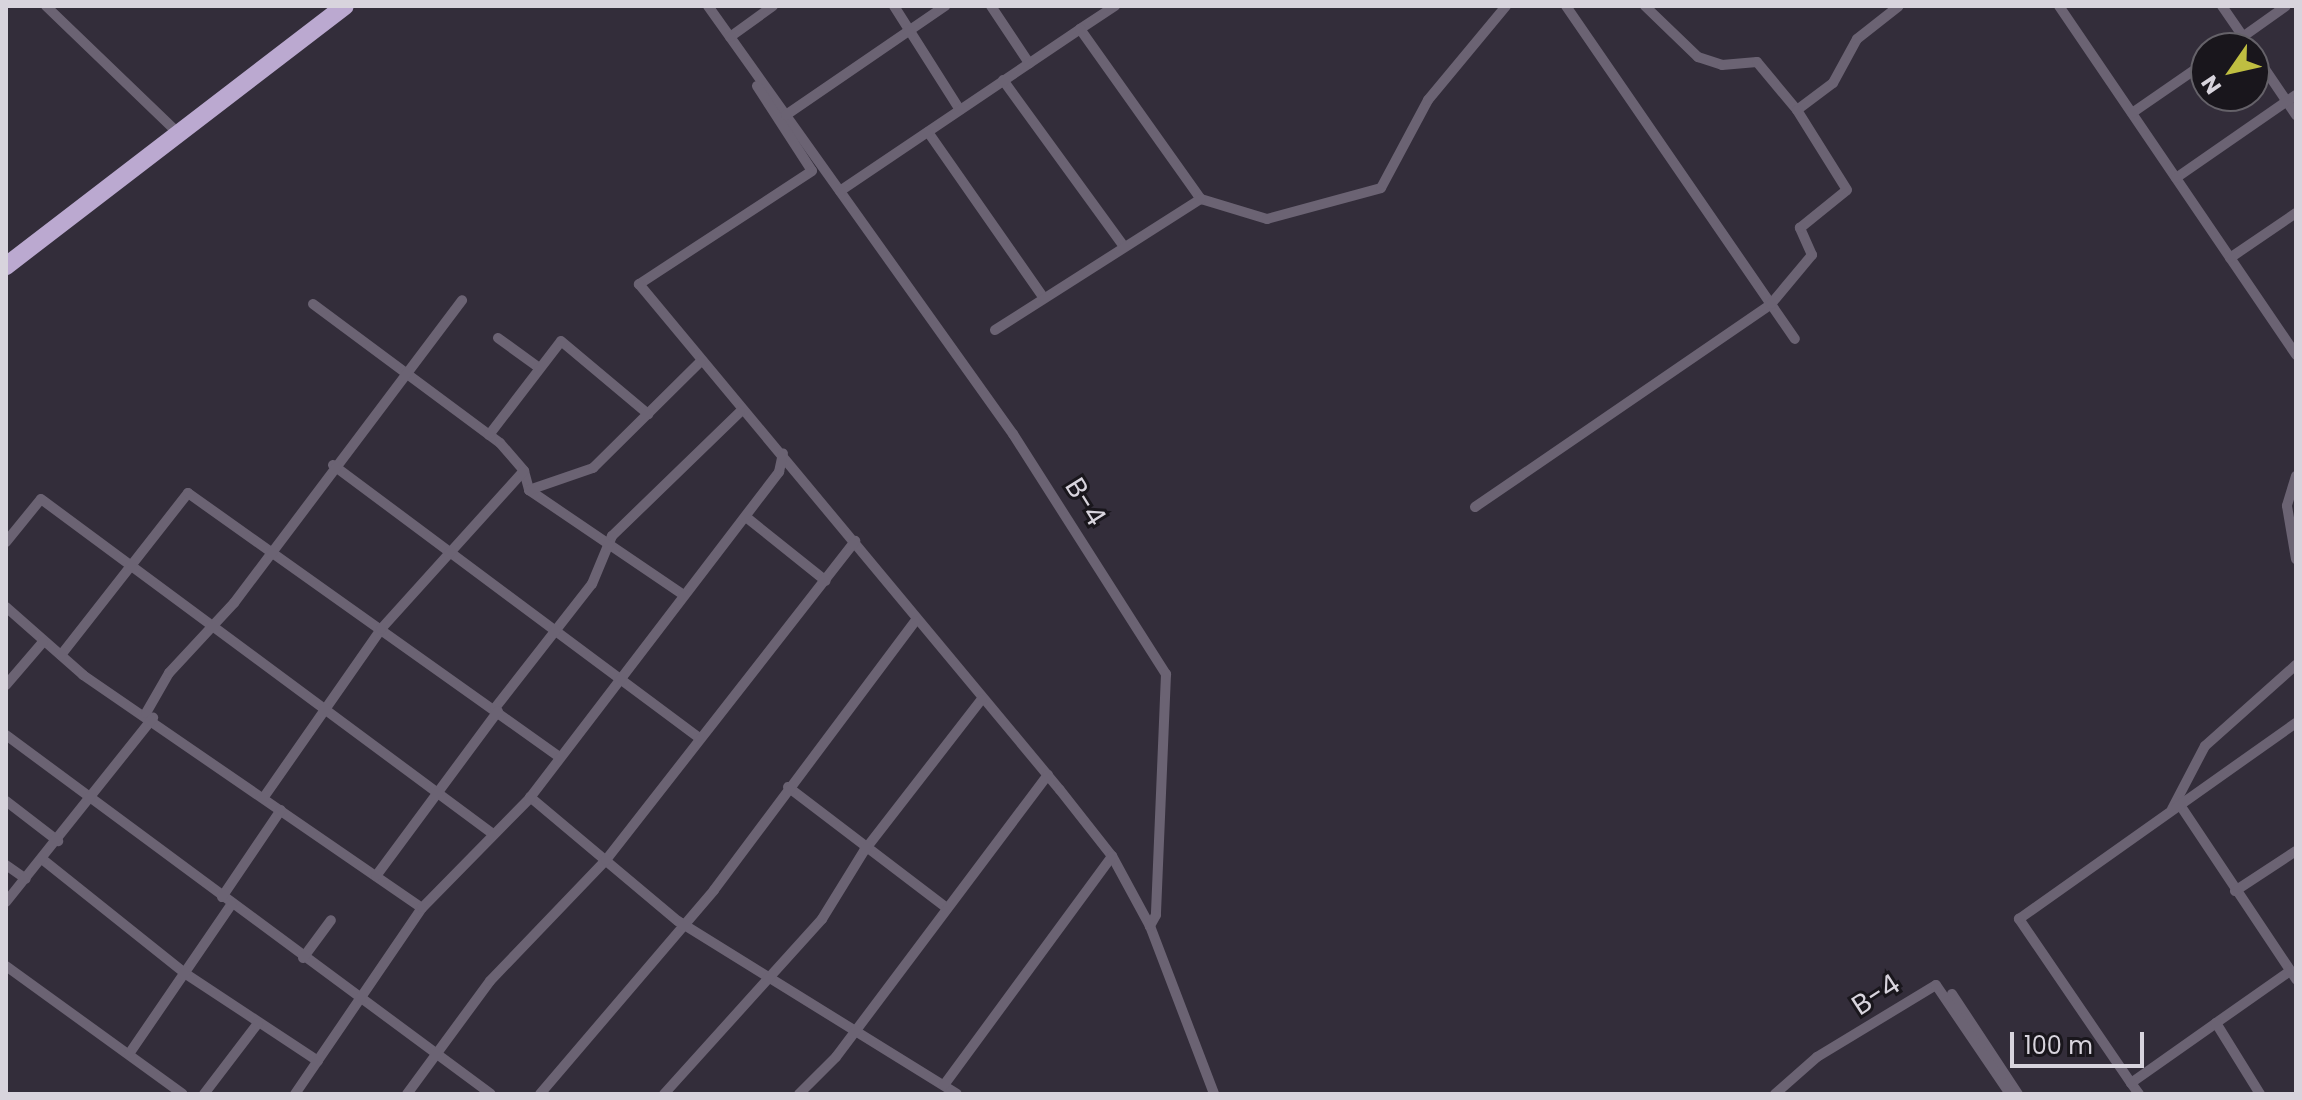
<!DOCTYPE html>
<style>
body{margin:0}
#map{position:relative;width:2302px;height:1100px;overflow:hidden;background:#332d3a;font-family:Poppins,sans-serif}
div>[style]{position:absolute}
.street>*{height:10px;margin:-5px;padding:0 5px;transform-origin:5px;border-radius:5px;background:#6b6373}
.highway>*{height:18px;margin:-9px;padding:0 9px;transform-origin:9px;border-radius:9px;background:#bba9d0}
span{translate:-50% -50%;white-space:nowrap;text-align:center;line-height:1.15;-webkit-text-stroke:6px #19161c;paint-order:stroke}
.street-label{font-size:28px;color:#d8d4dd}
.frame{position:absolute;inset:0;border:8px solid #d8d4dd;pointer-events:none}
.north{position:absolute;left:2190px;top:32px;width:80px;height:80px;box-sizing:border-box;background:#19161c;border:2px solid #656269;border-radius:50%;rotate:236deg;font-size:22px;font-weight:700;line-height:32px;text-align:center;color:#d8d4dd}
.north::after{content:'';display:block;margin:auto;width:28px;height:36px;background:#bfbe41;clip-path:polygon(50% 0,100% 100%,50% 72%,0 100%)}
.scale{position:absolute;left:2010px;top:1032px;width:134px;height:36px;box-sizing:border-box;border:4px solid #d8d4dd;border-top:0;padding-left:10px;font-size:24px;line-height:28px;white-space:nowrap;color:#d8d4dd;-webkit-text-stroke:6px #19161c;paint-order:stroke}
</style>
<div id="map">
<div class="street">
<div style="left:46px;top:6px;width:183px;rotate:43.9deg"></div>
<div style="left:708px;top:6px;width:526px;rotate:54.53deg"></div>
<div style="left:1013px;top:434px;width:285px;rotate:57.5deg"></div>
<div style="left:1166px;top:674px;width:241px;rotate:92.4deg"></div>
<div style="left:1156px;top:915px;width:13px;rotate:119deg"></div>
<div style="left:1150px;top:926px;width:180px;rotate:69.1deg"></div>
<div style="left:894px;top:6px;width:123px;rotate:57.6deg"></div>
<div style="left:991px;top:6px;width:69px;rotate:56.3deg"></div>
<div style="left:1566px;top:6px;width:404px;rotate:55.5deg"></div>
<div style="left:1645px;top:6px;width:74px;rotate:43.9deg"></div>
<div style="left:1698px;top:57px;width:25px;rotate:18deg"></div>
<div style="left:1722px;top:65px;width:35px;rotate:-5deg"></div>
<div style="left:1757px;top:62px;width:62px;rotate:50.2deg"></div>
<div style="left:1797px;top:110px;width:45px;rotate:-36.9deg"></div>
<div style="left:1833px;top:83px;width:50px;rotate:-61.4deg"></div>
<div style="left:1857px;top:39px;width:53px;rotate:-38.2deg"></div>
<div style="left:2059px;top:6px;width:422px;rotate:55.8deg"></div>
<div style="left:2222px;top:6px;width:51px;rotate:55.4deg"></div>
<div style="left:1080px;top:29px;width:42px;rotate:-33.3deg"></div>
<div style="left:730px;top:37px;width:53px;rotate:-35.8deg"></div>
<div style="left:2227px;top:48px;width:72px;rotate:-35.4deg"></div>
<div style="left:2254px;top:53px;width:75px;rotate:55.9deg"></div>
<div style="left:1003px;top:80px;width:203px;rotate:54deg"></div>
<div style="left:757px;top:86px;width:101px;rotate:57.1deg"></div>
<div style="left:812px;top:171px;width:207px;rotate:146.8deg"></div>
<div style="left:639px;top:284px;width:658px;rotate:50.24deg"></div>
<div style="left:1060px;top:790px;width:84px;rotate:51.8deg"></div>
<div style="left:1112px;top:856px;width:80px;rotate:61.5deg"></div>
<div style="left:2132px;top:113px;width:90px;rotate:-34.6deg"></div>
<div style="left:786px;top:115px;width:193px;rotate:-34.4deg"></div>
<div style="left:928px;top:132px;width:201px;rotate:55.1deg"></div>
<div style="left:2176px;top:178px;width:146px;rotate:-34.7deg"></div>
<div style="left:840px;top:191px;width:290px;rotate:-34deg"></div>
<div style="left:1080px;top:29px;width:209px;rotate:54.6deg"></div>
<div style="left:1201px;top:199px;width:69px;rotate:16.9deg"></div>
<div style="left:1267px;top:219px;width:118px;rotate:-15.2deg"></div>
<div style="left:1381px;top:188px;width:100px;rotate:-61.9deg"></div>
<div style="left:1428px;top:100px;width:122px;rotate:-50.3deg"></div>
<div style="left:2230px;top:258px;width:80px;rotate:-34.3deg"></div>
<div style="left:313px;top:304px;width:233px;rotate:36.6deg"></div>
<div style="left:500px;top:443px;width:37px;rotate:49deg"></div>
<div style="left:524px;top:471px;width:20px;rotate:75deg"></div>
<div style="left:529px;top:490px;width:185px;rotate:34.2deg"></div>
<div style="left:995px;top:330px;width:244px;rotate:-32.5deg"></div>
<div style="left:498px;top:338px;width:49px;rotate:35.9deg"></div>
<div style="left:489px;top:435px;width:118px;rotate:-52.5deg"></div>
<div style="left:561px;top:341px;width:114px;rotate:40deg"></div>
<div style="left:333px;top:465px;width:454px;rotate:36.7deg"></div>
<div style="left:2296px;top:476px;width:31px;rotate:107deg"></div>
<div style="left:2287px;top:506px;width:54px;rotate:80.4deg"></div>
<div style="left:529px;top:490px;width:68px;rotate:-19deg"></div>
<div style="left:593px;top:468px;width:151px;rotate:-44.7deg"></div>
<div style="left:1475px;top:507px;width:359px;rotate:-34.4deg"></div>
<div style="left:1771px;top:304px;width:64px;rotate:-50.1deg"></div>
<div style="left:1812px;top:255px;width:30px;rotate:-114deg"></div>
<div style="left:1800px;top:228px;width:60px;rotate:-39deg"></div>
<div style="left:1847px;top:190px;width:94px;rotate:-122deg"></div>
<div style="left:746px;top:517px;width:102px;rotate:38.7deg"></div>
<div style="left:6px;top:542px;width:55px;rotate:-50.9deg"></div>
<div style="left:41px;top:499px;width:563px;rotate:36.54deg"></div>
<div style="left:6px;top:607px;width:103px;rotate:41.4deg"></div>
<div style="left:83px;top:675px;width:411px;rotate:34.5deg"></div>
<div style="left:61px;top:655px;width:206px;rotate:-51.9deg"></div>
<div style="left:188px;top:493px;width:455px;rotate:35.4deg"></div>
<div style="left:6px;top:685px;width:57px;rotate:-49.3deg"></div>
<div style="left:495px;top:708px;width:157px;rotate:-52deg"></div>
<div style="left:592px;top:584px;width:52px;rotate:-67.4deg"></div>
<div style="left:612px;top:536px;width:178px;rotate:-44.1deg"></div>
<div style="left:146px;top:713px;width:46px;rotate:-60.1deg"></div>
<div style="left:169px;top:673px;width:96px;rotate:-47.1deg"></div>
<div style="left:234px;top:603px;width:379px;rotate:-53deg"></div>
<div style="left:6px;top:735px;width:603px;rotate:36.51deg"></div>
<div style="left:788px;top:787px;width:200px;rotate:37.3deg"></div>
<div style="left:264px;top:797px;width:205px;rotate:-55.1deg"></div>
<div style="left:381px;top:629px;width:213px;rotate:-47.9deg"></div>
<div style="left:530px;top:797px;width:193px;rotate:40deg"></div>
<div style="left:678px;top:921px;width:328px;rotate:31.8deg"></div>
<div style="left:6px;top:801px;width:66px;rotate:37.6deg"></div>
<div style="left:2182px;top:808px;width:206px;rotate:56.3deg"></div>
<div style="left:2172px;top:809px;width:71px;rotate:-62.4deg"></div>
<div style="left:2205px;top:746px;width:122px;rotate:-41.7deg"></div>
<div style="left:42px;top:859px;width:184px;rotate:38.6deg"></div>
<div style="left:186px;top:974px;width:158px;rotate:33.4deg"></div>
<div style="left:6px;top:865px;width:24px;rotate:35deg"></div>
<div style="left:376px;top:876px;width:205px;rotate:-53.5deg"></div>
<div style="left:2235px;top:891px;width:73px;rotate:-33.3deg"></div>
<div style="left:222px;top:897px;width:105px;rotate:-55.9deg"></div>
<div style="left:6px;top:902px;width:236px;rotate:-51.4deg"></div>
<div style="left:303px;top:958px;width:47px;rotate:-53.6deg"></div>
<div style="left:6px;top:966px;width:218px;rotate:35.9deg"></div>
<div style="left:1952px;top:994px;width:120px;rotate:56.6deg"></div>
<div style="left:2216px;top:1023px;width:90px;rotate:-35.1deg"></div>
<div style="left:129px;top:1054px;width:181px;rotate:-55.6deg"></div>
<div style="left:2131px;top:1083px;width:199px;rotate:-124.3deg"></div>
<div style="left:2019px;top:919px;width:339px;rotate:-35.3deg"></div>
<div style="left:944px;top:1085px;width:284px;rotate:-53.7deg"></div>
<div style="left:204px;top:1094px;width:89px;rotate:-52.7deg"></div>
<div style="left:295px;top:1094px;width:225px;rotate:-55.7deg"></div>
<div style="left:422px;top:908px;width:153px;rotate:-45.5deg"></div>
<div style="left:529px;top:799px;width:412px;rotate:-52.6deg"></div>
<div style="left:779px;top:472px;width:19px;rotate:-78deg"></div>
<div style="left:407px;top:1094px;width:140px;rotate:-53.7deg"></div>
<div style="left:490px;top:981px;width:168px;rotate:-46.2deg"></div>
<div style="left:606px;top:860px;width:405px;rotate:-52deg"></div>
<div style="left:540px;top:1094px;width:268px;rotate:-49.5deg"></div>
<div style="left:714px;top:890px;width:336px;rotate:-53.2deg"></div>
<div style="left:664px;top:1094px;width:236px;rotate:-47.9deg"></div>
<div style="left:822px;top:919px;width:80px;rotate:-58.3deg"></div>
<div style="left:864px;top:851px;width:192px;rotate:-52.2deg"></div>
<div style="left:799px;top:1094px;width:52px;rotate:-45deg"></div>
<div style="left:836px;top:1057px;width:353px;rotate:-53.1deg"></div>
<div style="left:1775px;top:1094px;width:56px;rotate:-41.4deg"></div>
<div style="left:1817px;top:1057px;width:139px;rotate:-31.2deg"></div>
<div style="left:1936px;top:985px;width:132px;rotate:55.8deg"></div>
<div style="left:2139px;top:1094px;width:14px;rotate:-126deg"></div>
<div style="left:2131px;top:1083px;width:104px;rotate:-35.2deg"></div>
<div style="left:2216px;top:1023px;width:84px;rotate:58.2deg"></div>
</div>
<div class="highway">
<div style="left:6px;top:266px;width:427px;rotate:-37.5deg"></div>
</div>
<div class="street-label">
<span style="left:1085px;top:502px;rotate:58deg">B-4</span>
<span style="left:1876px;top:995px;rotate:-33deg">B-4</span>
</div>
<div class="frame"></div>
<div class="north">N</div>
<div class="scale">100 m</div>
</div>
